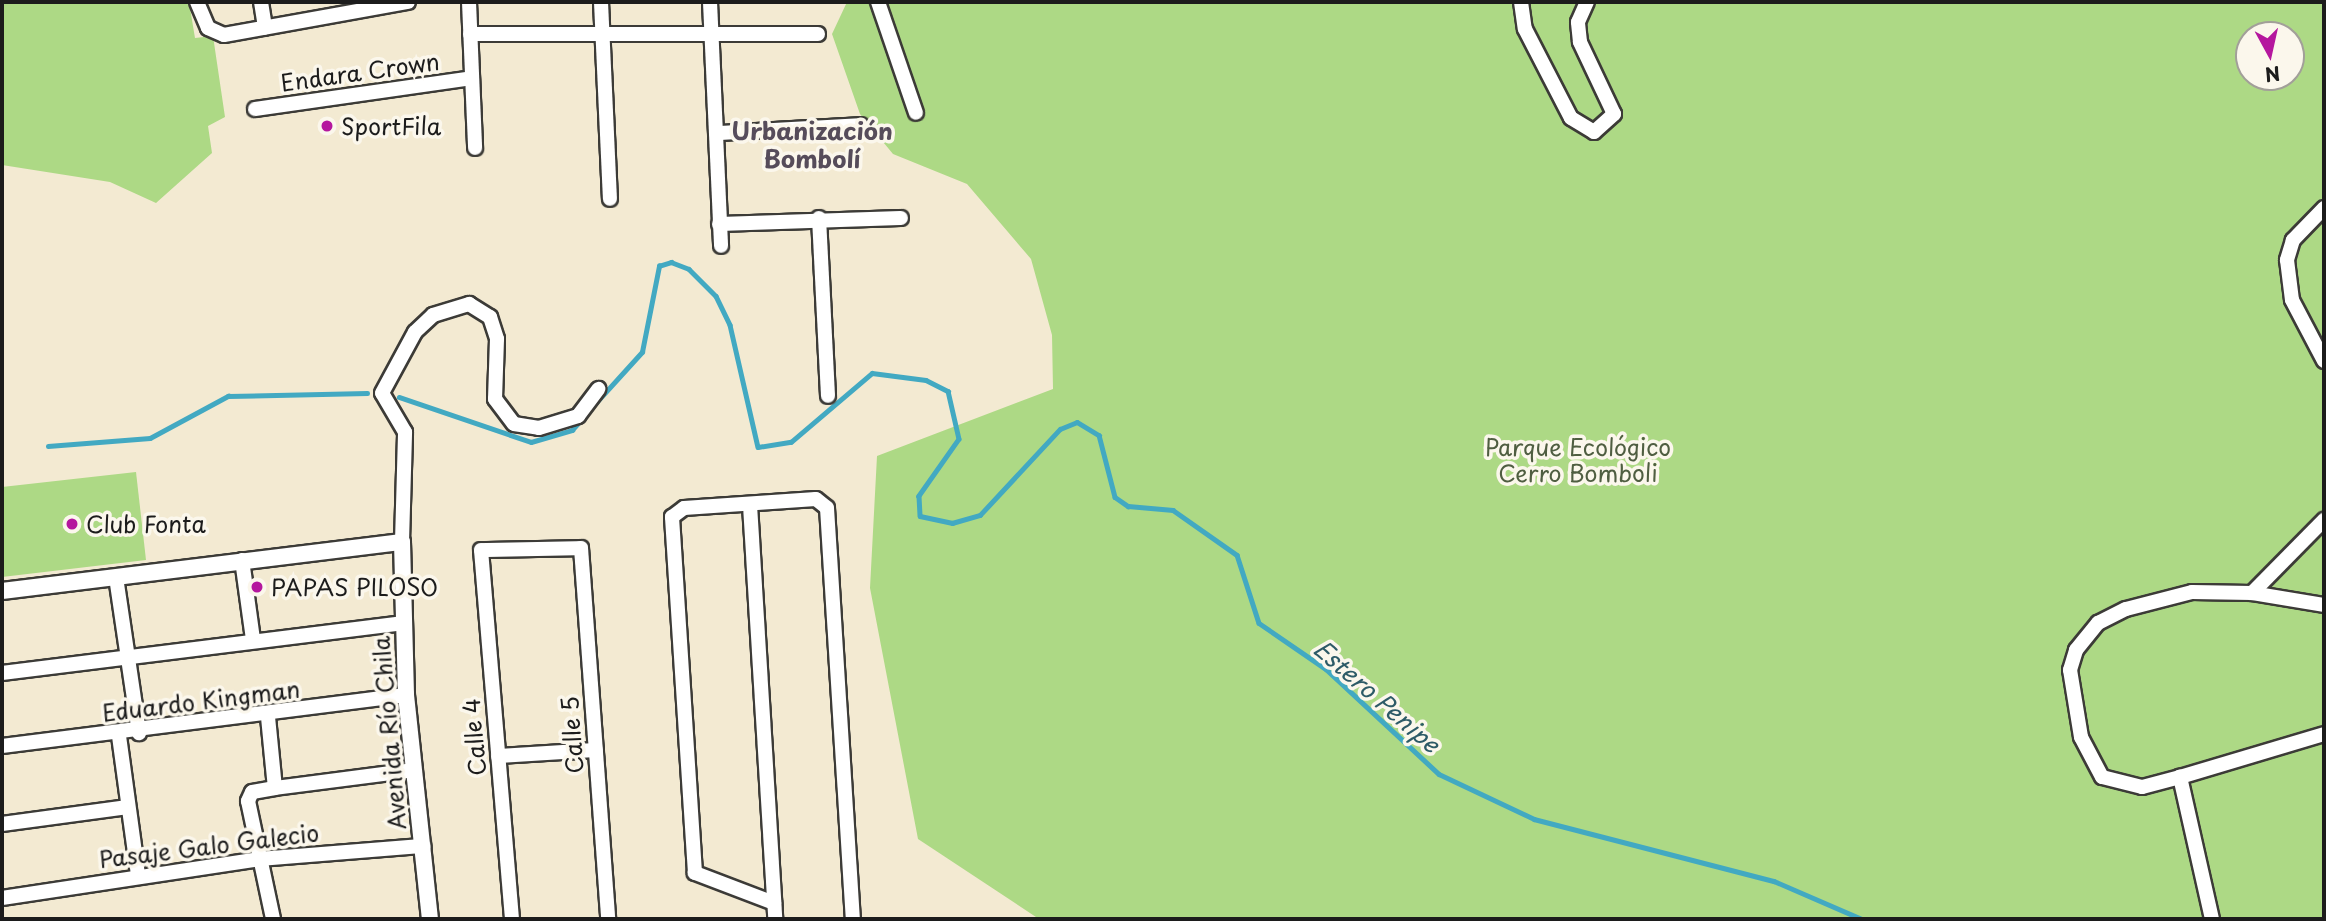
<!DOCTYPE html>
<meta charset="utf-8">
<style>
body{margin:0}
#map{position:relative;width:2326px;height:921px;overflow:hidden;background:#f3ead2;font-family:"Playpen Sans",sans-serif}
div>[style]{position:absolute}
.green>*{inset:0;background:#add985}
.stream>*{height:4.5px;margin:-2.25px;padding:0 2.25px;transform-origin:2.25px;border-radius:2.25px;background:#42a9c2}
.roads{filter:drop-shadow(2px 0 #3c3b37) drop-shadow(-2px 0 #3c3b37) drop-shadow(0 2px #3c3b37) drop-shadow(0 -2px #3c3b37)}
.minor>*{height:14px;margin:-7px;padding:0 7px;transform-origin:7px;border-radius:7px;background:#fff}
.tertiary>*{height:16px;margin:-8px;padding:0 8px;transform-origin:8px;border-radius:8px;background:#fff}
.dots>*{width:19px;height:19px;translate:-50% -50%;box-sizing:border-box;border:4px solid #fbf7ec;border-radius:50%}
span{translate:-50% -50%;white-space:nowrap;text-align:center;line-height:1.15;-webkit-text-stroke:7px #fbf7ec;paint-order:stroke}
.street-label{font-size:23px;color:#1c1c1c}
.poi-label{font-size:23px;color:#1c1c1c}
.left{translate:0 -50%;text-align:left}
.park-label{font-size:23px;color:#4f5e41}
.neighbourhood-label{font-size:24px;color:#564c5a;font-weight:700}
.water-label{font-size:24px;color:#2d5b67;font-style:italic}
.frame{position:absolute;inset:0;border:4px solid #1c1c1c;pointer-events:none}
.north{position:absolute;left:2235px;top:21px;width:70px;height:70px;box-sizing:border-box;background:#fbf7ec;border:2px solid #a29f99;border-radius:50%;rotate:172deg;font-size:19px;font-weight:700;line-height:28px;text-align:center;color:#1c1c1c}
.north::after{content:'';display:block;margin:auto;width:24px;height:32px;background:#b5179e;clip-path:polygon(50% 0,100% 100%,50% 72%,0 100%)}
</style>
<div id="map">
<div class="green">
<div style="clip-path:polygon(2px 2px,189px 2px,195px 38px,213px 36px,225px 117px,208px 126px,212px 153px,156px 203px,110px 182px,2px 165px)"></div>
<div style="clip-path:polygon(evenodd,847px 2px,2324px 2px,2324px 919px,1039px 919px,918px 839px,870px 588px,877px 456px,1053px 389px,1052px 335px,1031px 259px,967px 184px,893px 154px,860px 114px,832px 34px,847px 2px,2249px 35px,2291px 35px,2291px 77px,2249px 77px,2249px 35px)"></div>
<div style="clip-path:polygon(136px 472px,146px 560px,2px 577px,2px 487px)"></div>
</div>
<div class="stream">
<div style="left:399px;top:397px;width:139px;rotate:18.8deg"></div>
<div style="left:531px;top:442px;width:43px;rotate:-16.3deg"></div>
<div style="left:572px;top:430px;width:12px;rotate:-48deg"></div>
<div style="left:593px;top:406px;width:73px;rotate:-47.8deg"></div>
<div style="left:642px;top:352px;width:88px;rotate:-78.8deg"></div>
<div style="left:659px;top:266px;width:13px;rotate:-18deg"></div>
<div style="left:671px;top:262px;width:19px;rotate:21deg"></div>
<div style="left:689px;top:269px;width:38px;rotate:45deg"></div>
<div style="left:716px;top:296px;width:32px;rotate:64deg"></div>
<div style="left:730px;top:325px;width:125px;rotate:77.1deg"></div>
<div style="left:758px;top:447px;width:33px;rotate:-9deg"></div>
<div style="left:791px;top:442px;width:106px;rotate:-40.4deg"></div>
<div style="left:872px;top:373px;width:54px;rotate:7.4deg"></div>
<div style="left:926px;top:380px;width:25px;rotate:27deg"></div>
<div style="left:948px;top:391px;width:49px;rotate:77.1deg"></div>
<div style="left:959px;top:439px;width:70px;rotate:125.1deg"></div>
<div style="left:919px;top:496px;width:20px;rotate:87deg"></div>
<div style="left:920px;top:516px;width:33px;rotate:12deg"></div>
<div style="left:952px;top:523px;width:29px;rotate:-16deg"></div>
<div style="left:980px;top:515px;width:117px;rotate:-47.1deg"></div>
<div style="left:1060px;top:429px;width:18px;rotate:-22deg"></div>
<div style="left:1077px;top:422px;width:26px;rotate:31deg"></div>
<div style="left:1099px;top:435px;width:64px;rotate:75.5deg"></div>
<div style="left:1115px;top:497px;width:16px;rotate:35deg"></div>
<div style="left:1128px;top:506px;width:45px;rotate:5.1deg"></div>
<div style="left:1173px;top:510px;width:78px;rotate:35.1deg"></div>
<div style="left:1237px;top:555px;width:71px;rotate:72.1deg"></div>
<div style="left:1259px;top:623px;width:81px;rotate:34.5deg"></div>
<div style="left:1326px;top:669px;width:154px;rotate:42.9deg"></div>
<div style="left:1439px;top:774px;width:105px;rotate:25.3deg"></div>
<div style="left:1534px;top:819px;width:248px;rotate:14.5deg"></div>
<div style="left:1774px;top:881px;width:96px;rotate:23.4deg"></div>
<div style="left:48px;top:446px;width:102px;rotate:-4.5deg"></div>
<div style="left:150px;top:438px;width:89px;rotate:-28.3deg"></div>
<div style="left:228px;top:396px;width:139px;rotate:-1.2deg"></div>
</div>
<div class="roads">
<div class="minor">
<div style="left:197px;top:2px;width:28px;rotate:67deg"></div>
<div style="left:208px;top:28px;width:17px;rotate:24deg"></div>
<div style="left:224px;top:35px;width:187px;rotate:-10.2deg"></div>
<div style="left:261px;top:2px;width:26px;rotate:81deg"></div>
<div style="left:469px;top:2px;width:146px;rotate:87.6deg"></div>
<div style="left:601px;top:2px;width:197px;rotate:87.4deg"></div>
<div style="left:710px;top:2px;width:244px;rotate:87.4deg"></div>
<div style="left:878px;top:2px;width:117px;rotate:71.1deg"></div>
<div style="left:1521px;top:2px;width:27px;rotate:82deg"></div>
<div style="left:1525px;top:29px;width:100px;rotate:62.7deg"></div>
<div style="left:1571px;top:118px;width:27px;rotate:31deg"></div>
<div style="left:1594px;top:132px;width:27px;rotate:-42deg"></div>
<div style="left:1614px;top:114px;width:80px;rotate:-115.3deg"></div>
<div style="left:1580px;top:42px;width:20px;rotate:-96deg"></div>
<div style="left:1578px;top:22px;width:22px;rotate:-66deg"></div>
<div style="left:470px;top:34px;width:348px"></div>
<div style="left:255px;top:109px;width:219px;rotate:-8.1deg"></div>
<div style="left:718px;top:133px;width:143px;rotate:-3.2deg"></div>
<div style="left:2324px;top:208px;width:45px;rotate:134.1deg"></div>
<div style="left:2293px;top:240px;width:21px;rotate:107deg"></div>
<div style="left:2287px;top:260px;width:40px;rotate:82.9deg"></div>
<div style="left:2292px;top:300px;width:69px;rotate:62.3deg"></div>
<div style="left:819px;top:218px;width:178px;rotate:87.1deg"></div>
<div style="left:719px;top:224px;width:182px;rotate:-1.9deg"></div>
<div style="left:750px;top:505px;width:415px;rotate:86.5deg"></div>
<div style="left:402px;top:542px;width:110px;rotate:-88.4deg"></div>
<div style="left:405px;top:432px;width:45px;rotate:-120.5deg"></div>
<div style="left:382px;top:393px;width:69px;rotate:-61.6deg"></div>
<div style="left:415px;top:332px;width:25px;rotate:-43deg"></div>
<div style="left:433px;top:315px;width:38px;rotate:-17deg"></div>
<div style="left:469px;top:304px;width:25px;rotate:32deg"></div>
<div style="left:490px;top:317px;width:23px;rotate:72deg"></div>
<div style="left:497px;top:339px;width:60px;rotate:91.9deg"></div>
<div style="left:495px;top:399px;width:31px;rotate:53deg"></div>
<div style="left:514px;top:424px;width:25px;rotate:9deg"></div>
<div style="left:539px;top:428px;width:41px;rotate:-17.1deg"></div>
<div style="left:578px;top:416px;width:34px;rotate:-53deg"></div>
<div style="left:242px;top:560px;width:80px;rotate:82.1deg"></div>
<div style="left:116px;top:577px;width:158px;rotate:81.6deg"></div>
<div style="left:2252px;top:593px;width:73px;rotate:9.5deg"></div>
<div style="left:2px;top:673px;width:403px;rotate:-7.1deg"></div>
<div style="left:268px;top:717px;width:71px;rotate:84.4deg"></div>
<div style="left:275px;top:788px;width:23px;rotate:170deg"></div>
<div style="left:252px;top:792px;width:10px;rotate:114deg"></div>
<div style="left:248px;top:801px;width:121px;rotate:78deg"></div>
<div style="left:119px;top:736px;width:140px;rotate:82.2deg"></div>
<div style="left:2px;top:746px;width:407px;rotate:-7.2deg"></div>
<div style="left:498px;top:756px;width:98px;rotate:-3.5deg"></div>
<div style="left:2180px;top:777px;width:150px;rotate:-16.6deg"></div>
<div style="left:275px;top:788px;width:139px;rotate:-7.4deg"></div>
<div style="left:2px;top:824px;width:127px;rotate:-7.7deg"></div>
<div style="left:2px;top:898px;width:261px;rotate:-8.6deg"></div>
<div style="left:260px;top:859px;width:164px;rotate:-4.6deg"></div>
<div style="left:774px;top:903px;width:85px;rotate:-159.2deg"></div>
<div style="left:695px;top:873px;width:357px;rotate:-93.7deg"></div>
<div style="left:672px;top:517px;width:15px;rotate:-37deg"></div>
<div style="left:684px;top:508px;width:132px;rotate:-3.9deg"></div>
<div style="left:816px;top:499px;width:14px;rotate:39deg"></div>
<div style="left:827px;top:508px;width:412px;rotate:86.4deg"></div>
<div style="left:512px;top:919px;width:370px;rotate:-94.8deg"></div>
<div style="left:481px;top:550px;width:100px;rotate:-1.1deg"></div>
<div style="left:581px;top:548px;width:372px;rotate:85.8deg"></div>
<div style="left:2212px;top:919px;width:146px;rotate:-102.7deg"></div>
<div style="left:2180px;top:777px;width:39px;rotate:165deg"></div>
<div style="left:2142px;top:787px;width:41px;rotate:-166deg"></div>
<div style="left:2102px;top:777px;width:45px;rotate:-117.7deg"></div>
<div style="left:2081px;top:737px;width:68px;rotate:-99.3deg"></div>
<div style="left:2070px;top:670px;width:21px;rotate:-73deg"></div>
<div style="left:2076px;top:650px;width:35px;rotate:-51deg"></div>
<div style="left:2098px;top:623px;width:31px;rotate:-27deg"></div>
<div style="left:2126px;top:609px;width:68px;rotate:-14.4deg"></div>
<div style="left:2192px;top:592px;width:60px;rotate:1deg"></div>
<div style="left:2252px;top:593px;width:103px;rotate:-45.4deg"></div>
</div>
<div class="tertiary">
<div style="left:2px;top:591px;width:403px;rotate:-7deg"></div>
<div style="left:402px;top:542px;width:153px;rotate:88.5deg"></div>
<div style="left:406px;top:695px;width:225px;rotate:83.9deg"></div>
</div>
</div>
<div class="dots">
<div style="left:327px;top:126px;background:#b5179e"></div>
<div style="left:72px;top:524px;background:#b5179e"></div>
<div style="left:257px;top:587px;background:#b5179e"></div>
</div>
<div class="street-label">
<span style="left:360px;top:72px;rotate:-8deg">Endara Crown</span>
<span style="left:201px;top:701px;rotate:-7deg">Eduardo Kingman</span>
<span style="left:389px;top:733px;rotate:-95deg">Avenida Río Chila</span>
<span style="left:572px;top:735px;rotate:-94deg">Calle 5</span>
<span style="left:474px;top:737px;rotate:-95deg">Calle 4</span>
<span style="left:209px;top:846px;rotate:-7deg">Pasaje Galo Galecio</span>
</div>
<div class="poi-label">
<span class="left" style="left:341px;top:126px">SportFila</span>
<span class="left" style="left:86px;top:524px">Club Fonta</span>
<span class="left" style="left:271px;top:587px">PAPAS PILOSO</span>
</div>
<div class="park-label">
<span style="left:1578px;top:460px">Parque Ecológico<br>Cerro Bomboli</span>
</div>
<div class="neighbourhood-label">
<span style="left:812px;top:145px">Urbanización<br>Bombolí</span>
</div>
<div class="water-label">
<span style="left:1377px;top:696px;rotate:41deg">Estero Penipe</span>
</div>
<div class="frame"></div>
<div class="north">N</div>
</div>
